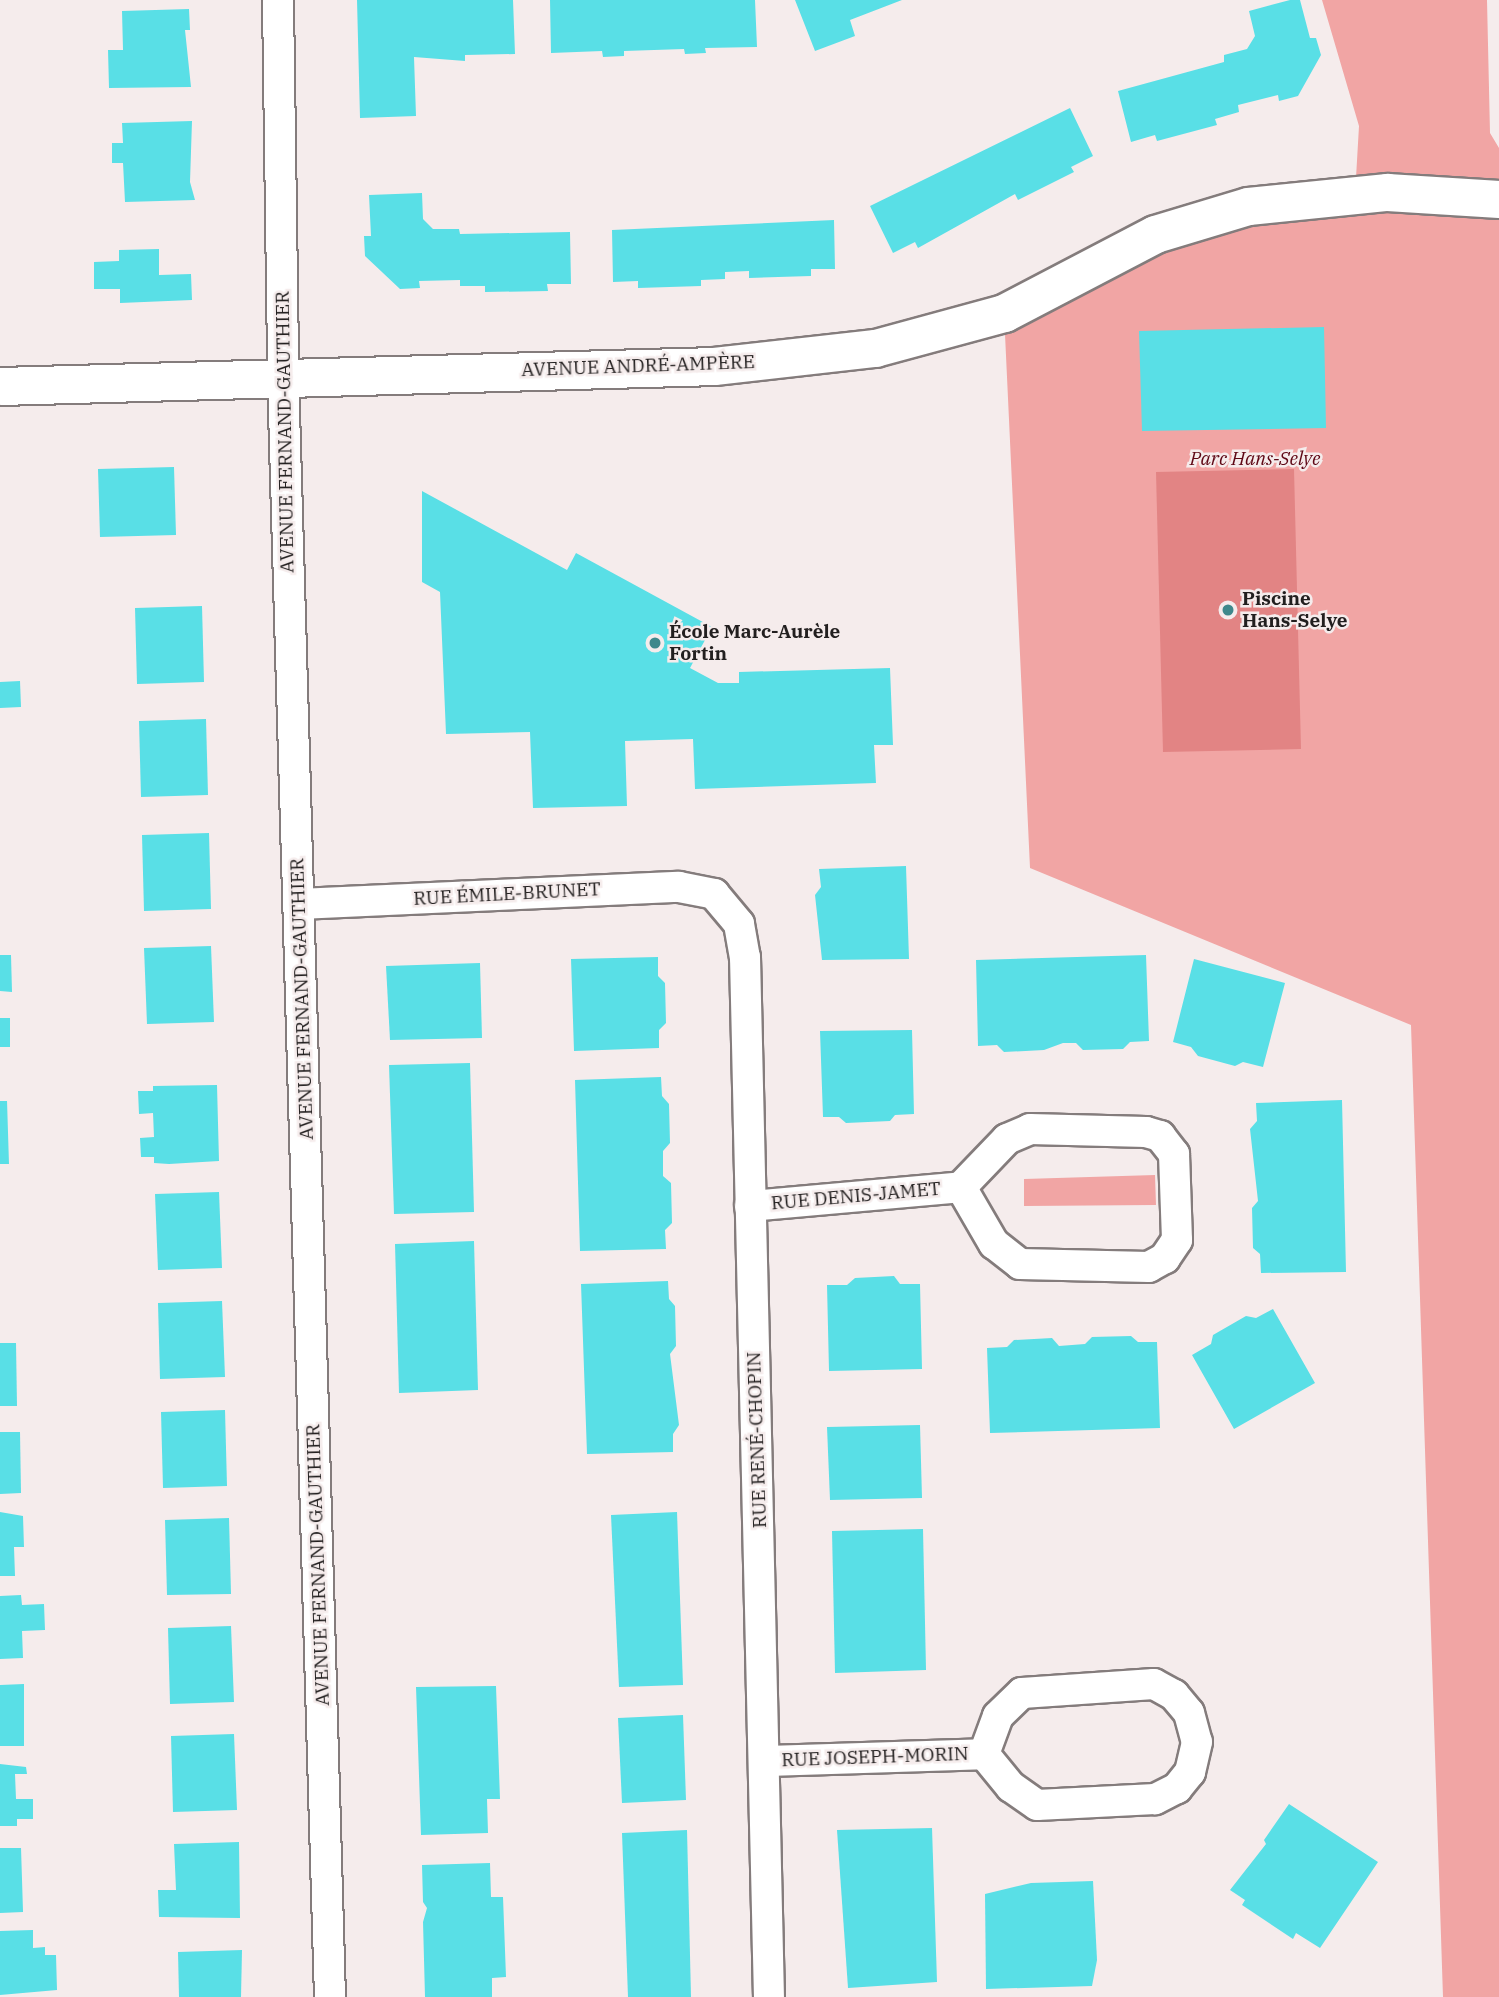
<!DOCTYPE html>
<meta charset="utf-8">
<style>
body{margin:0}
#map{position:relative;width:1499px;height:1997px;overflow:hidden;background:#f5ecec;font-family:"IBM Plex Serif",serif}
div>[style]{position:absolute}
.green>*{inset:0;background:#f1a5a4}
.water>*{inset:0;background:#e28484}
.building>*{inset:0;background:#59dfe6}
.roads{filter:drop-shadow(2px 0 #847c7c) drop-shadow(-2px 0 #847c7c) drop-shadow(0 2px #847c7c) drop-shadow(0 -2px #847c7c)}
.minor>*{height:30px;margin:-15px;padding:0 15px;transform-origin:15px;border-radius:15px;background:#fff}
.tertiary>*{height:37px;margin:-18.5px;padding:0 18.5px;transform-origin:18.5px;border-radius:18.5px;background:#fff}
.dots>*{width:19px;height:19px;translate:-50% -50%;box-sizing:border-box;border:4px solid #f5ecec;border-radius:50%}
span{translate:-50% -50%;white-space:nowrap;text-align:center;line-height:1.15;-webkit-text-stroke:5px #f5ecec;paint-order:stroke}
.street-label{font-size:19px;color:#221f1f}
.park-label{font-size:19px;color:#5e0715;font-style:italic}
.poi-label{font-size:19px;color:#221f1f;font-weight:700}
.left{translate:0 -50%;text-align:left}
</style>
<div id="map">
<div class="green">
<div style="clip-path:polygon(1322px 0,1487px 0,1490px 133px,1499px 148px,1499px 1997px,1443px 1997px,1411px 1025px,1030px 868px,1004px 313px,1155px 234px,1355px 195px,1359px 126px)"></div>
<div style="clip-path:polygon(1155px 1175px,1156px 1205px,1024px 1206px,1024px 1179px)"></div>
</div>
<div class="water">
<div style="clip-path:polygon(1294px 469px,1301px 749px,1163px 752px,1156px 472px)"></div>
</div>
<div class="building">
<div style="clip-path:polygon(357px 0,513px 0,515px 54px,465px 55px,465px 61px,414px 57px,416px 116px,360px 118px)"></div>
<div style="clip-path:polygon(550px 0,755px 0,757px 47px,705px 48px,706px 53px,685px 54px,684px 49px,624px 51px,624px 56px,603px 57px,602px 51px,551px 53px)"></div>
<div style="clip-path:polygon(795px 0,902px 0,850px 20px,855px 36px,815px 51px)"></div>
<div style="clip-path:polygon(1290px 0,1300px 0,1310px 38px,1316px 38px,1321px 55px,1298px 96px,1279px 101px,1278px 95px,1238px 105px,1239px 112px,1215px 119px,1217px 125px,1157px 141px,1155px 135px,1131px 142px,1118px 91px,1224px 62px,1224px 55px,1247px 49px,1255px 36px,1249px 11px)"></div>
<div style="clip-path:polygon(189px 9px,190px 30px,185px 30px,191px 87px,109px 88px,108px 50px,123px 50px,122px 11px)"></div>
<div style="clip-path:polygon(1070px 108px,1093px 156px,1071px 167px,1074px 172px,1018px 200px,1015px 194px,918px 248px,915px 242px,893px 253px,870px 206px)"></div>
<div style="clip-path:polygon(192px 121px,190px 182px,195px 200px,125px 202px,123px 163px,112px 163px,112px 143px,123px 143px,122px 123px)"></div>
<div style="clip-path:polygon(422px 193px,423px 219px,433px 229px,459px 229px,460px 234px,570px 232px,571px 284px,547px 284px,548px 291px,485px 292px,485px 286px,460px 286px,460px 280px,419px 281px,420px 288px,400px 289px,365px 256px,364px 236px,371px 236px,369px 195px)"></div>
<div style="clip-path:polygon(834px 220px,835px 269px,811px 269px,811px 276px,749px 278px,749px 271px,725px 272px,725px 279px,701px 280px,701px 286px,638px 288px,638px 281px,613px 282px,612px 230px)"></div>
<div style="clip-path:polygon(159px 249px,159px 275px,191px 274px,192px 300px,120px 303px,120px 289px,94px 289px,94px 262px,119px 261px,119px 250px)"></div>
<div style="clip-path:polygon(1324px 327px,1326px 428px,1142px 431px,1139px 331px)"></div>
<div style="clip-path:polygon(174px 467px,176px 535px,100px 537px,98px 469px)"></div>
<div style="clip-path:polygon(422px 491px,567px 570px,576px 553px,712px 627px,690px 668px,718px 683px,739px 683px,739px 672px,890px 668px,893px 745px,874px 745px,876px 783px,695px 789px,693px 739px,625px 741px,627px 806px,533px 808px,530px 732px,446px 734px,440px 592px,422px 582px)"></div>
<div style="clip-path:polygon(202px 606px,204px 682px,137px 684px,135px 608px)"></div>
<div style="clip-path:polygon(20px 681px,21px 707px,0 708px,0 682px)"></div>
<div style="clip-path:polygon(206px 719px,208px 795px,141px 797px,139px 721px)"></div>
<div style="clip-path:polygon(209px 833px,211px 909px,144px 911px,142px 835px)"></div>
<div style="clip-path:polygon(906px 866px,909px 959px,822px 960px,815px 895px,821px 887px,819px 869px)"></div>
<div style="clip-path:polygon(211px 946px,214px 1022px,147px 1024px,144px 948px)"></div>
<div style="clip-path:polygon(0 955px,11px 955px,12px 992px,0 991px)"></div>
<div style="clip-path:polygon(1146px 955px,1149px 1041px,1130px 1042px,1123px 1049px,1083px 1050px,1076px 1043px,1063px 1043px,1044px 1050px,1004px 1052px,997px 1045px,978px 1046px,976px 960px)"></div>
<div style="clip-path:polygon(658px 957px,658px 976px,665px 983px,666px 1023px,659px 1030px,659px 1048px,574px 1051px,571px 959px)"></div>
<div style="clip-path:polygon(1194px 959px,1285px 983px,1263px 1067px,1243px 1062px,1235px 1066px,1198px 1056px,1191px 1047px,1173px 1042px)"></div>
<div style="clip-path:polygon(480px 963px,482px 1038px,390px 1040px,386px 966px)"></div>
<div style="clip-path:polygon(0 1018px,10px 1018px,10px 1047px,0 1047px)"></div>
<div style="clip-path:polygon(912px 1030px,914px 1114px,895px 1115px,890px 1121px,846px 1123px,839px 1117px,823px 1117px,820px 1031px)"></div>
<div style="clip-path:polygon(470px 1063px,474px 1212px,394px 1214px,389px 1065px)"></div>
<div style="clip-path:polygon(661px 1077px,662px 1096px,669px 1104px,670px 1143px,663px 1151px,663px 1176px,671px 1183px,672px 1223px,665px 1230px,666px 1249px,580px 1251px,575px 1080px)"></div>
<div style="clip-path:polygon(217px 1085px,219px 1161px,169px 1164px,154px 1163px,154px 1157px,141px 1157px,140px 1138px,154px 1137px,153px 1113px,139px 1114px,138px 1091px,153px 1091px,153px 1086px)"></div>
<div style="clip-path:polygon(1342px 1100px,1346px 1272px,1261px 1273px,1260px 1254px,1253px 1248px,1252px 1208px,1258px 1201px,1250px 1129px,1257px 1121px,1256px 1103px)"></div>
<div style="clip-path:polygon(0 1101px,7px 1101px,9px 1164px,0 1164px)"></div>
<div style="clip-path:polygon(219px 1192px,222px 1268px,158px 1270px,155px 1194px)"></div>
<div style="clip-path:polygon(474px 1241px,478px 1390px,399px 1393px,395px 1244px)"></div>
<div style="clip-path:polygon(894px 1276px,900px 1284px,920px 1284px,922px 1369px,829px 1371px,827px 1285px,847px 1285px,855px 1278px)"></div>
<div style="clip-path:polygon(668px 1281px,669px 1299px,675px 1306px,676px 1346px,670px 1354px,679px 1425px,673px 1434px,673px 1452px,587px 1454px,581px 1284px)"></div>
<div style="clip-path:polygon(222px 1301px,225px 1377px,160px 1379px,158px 1303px)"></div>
<div style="clip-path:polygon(1273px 1309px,1315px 1383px,1234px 1429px,1192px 1355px,1211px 1344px,1213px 1335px,1246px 1316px,1256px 1318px)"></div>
<div style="clip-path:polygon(1131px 1336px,1138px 1342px,1157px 1342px,1160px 1428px,990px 1433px,987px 1348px,1007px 1347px,1014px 1340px,1052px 1338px,1059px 1346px,1085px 1344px,1092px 1337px)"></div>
<div style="clip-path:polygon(0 1343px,16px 1343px,17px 1406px,0 1406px)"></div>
<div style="clip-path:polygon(225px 1410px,227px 1486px,163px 1488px,161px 1412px)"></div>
<div style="clip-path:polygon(920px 1425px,922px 1498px,830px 1500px,827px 1427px)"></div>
<div style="clip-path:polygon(0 1432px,20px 1432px,21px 1493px,0 1494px)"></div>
<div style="clip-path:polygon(0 1512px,23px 1516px,24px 1547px,14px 1547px,15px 1576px,0 1576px)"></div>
<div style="clip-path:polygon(677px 1512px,683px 1685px,619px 1687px,611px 1515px)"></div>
<div style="clip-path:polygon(229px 1518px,231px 1594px,167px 1595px,165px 1520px)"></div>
<div style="clip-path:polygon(923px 1529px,926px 1670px,835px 1673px,832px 1531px)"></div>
<div style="clip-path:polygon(21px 1595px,22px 1605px,44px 1604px,45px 1630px,22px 1631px,23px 1658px,0 1659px,0 1596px)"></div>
<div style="clip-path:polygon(231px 1626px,234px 1702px,170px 1704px,168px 1628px)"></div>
<div style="clip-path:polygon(24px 1684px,24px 1746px,0 1746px,0 1685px)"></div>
<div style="clip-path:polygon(496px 1686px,500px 1799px,487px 1799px,488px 1833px,421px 1835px,416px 1687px)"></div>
<div style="clip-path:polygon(683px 1715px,686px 1800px,622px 1803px,618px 1718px)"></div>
<div style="clip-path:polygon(234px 1734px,237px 1810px,173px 1812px,171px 1736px)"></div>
<div style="clip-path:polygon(0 1764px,26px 1767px,27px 1774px,15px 1774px,16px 1799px,33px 1799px,33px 1819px,17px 1819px,17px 1826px,0 1826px)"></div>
<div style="clip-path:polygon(1289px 1804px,1378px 1862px,1320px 1948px,1296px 1933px,1293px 1939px,1242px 1905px,1245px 1900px,1230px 1890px,1266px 1844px,1264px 1840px)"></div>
<div style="clip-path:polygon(932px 1828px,937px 1982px,848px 1988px,837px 1830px)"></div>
<div style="clip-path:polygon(687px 1830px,691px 1997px,628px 1997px,622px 1833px)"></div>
<div style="clip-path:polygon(239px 1842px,240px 1918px,159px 1917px,158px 1890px,176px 1890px,174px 1844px)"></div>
<div style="clip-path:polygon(0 1848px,21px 1848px,23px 1912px,0 1913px)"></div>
<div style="clip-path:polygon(490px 1863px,491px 1897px,503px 1897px,506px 1977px,492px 1978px,492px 1997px,425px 1997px,423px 1922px,427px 1908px,423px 1902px,422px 1865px)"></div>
<div style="clip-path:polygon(1093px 1881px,1097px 1960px,1092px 1986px,986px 1989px,985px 1894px,1031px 1883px)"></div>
<div style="clip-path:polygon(33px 1930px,33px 1948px,45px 1947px,45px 1955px,56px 1955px,57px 1990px,0 1995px,0 1931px)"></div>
<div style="clip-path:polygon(242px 1950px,241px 1997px,179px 1997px,178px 1952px)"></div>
</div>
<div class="roads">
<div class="minor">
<div style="left:278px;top:0;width:376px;rotate:89.2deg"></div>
<div style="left:283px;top:376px;width:1622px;rotate:88.34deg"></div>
<div style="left:299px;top:904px;width:380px;rotate:-2.6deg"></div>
<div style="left:679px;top:887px;width:36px;rotate:11deg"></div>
<div style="left:714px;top:894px;width:39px;rotate:50deg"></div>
<div style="left:739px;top:924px;width:34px;rotate:80deg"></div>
<div style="left:745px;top:957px;width:1040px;rotate:88.68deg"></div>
<div style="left:750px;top:1206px;width:212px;rotate:-5.1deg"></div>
<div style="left:961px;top:1187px;width:66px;rotate:-46.2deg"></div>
<div style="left:1007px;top:1139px;width:25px;rotate:-23deg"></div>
<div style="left:1030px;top:1129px;width:116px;rotate:1.5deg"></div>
<div style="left:1146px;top:1132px;width:15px;rotate:16deg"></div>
<div style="left:1160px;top:1136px;width:23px;rotate:52deg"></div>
<div style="left:1174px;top:1154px;width:86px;rotate:88deg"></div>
<div style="left:1177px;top:1240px;width:22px;rotate:124deg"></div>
<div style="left:1165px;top:1258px;width:18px;rotate:151deg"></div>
<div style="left:1149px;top:1267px;width:129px;rotate:-178.7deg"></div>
<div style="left:1020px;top:1264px;width:33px;rotate:-142deg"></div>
<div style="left:994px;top:1244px;width:66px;rotate:-120.1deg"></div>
<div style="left:1154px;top:1684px;width:23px;rotate:29deg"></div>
<div style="left:1174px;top:1695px;width:23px;rotate:50deg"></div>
<div style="left:1189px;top:1713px;width:30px;rotate:75deg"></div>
<div style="left:1197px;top:1742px;width:31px;rotate:103deg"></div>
<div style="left:1190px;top:1772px;width:21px;rotate:129deg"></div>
<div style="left:1177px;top:1788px;width:25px;rotate:153deg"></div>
<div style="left:1155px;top:1799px;width:118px;rotate:177.1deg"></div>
<div style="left:1037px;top:1805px;width:32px;rotate:-145deg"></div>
<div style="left:1011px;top:1787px;width:43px;rotate:-129.3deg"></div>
<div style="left:984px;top:1754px;width:40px;rotate:-69.8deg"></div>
<div style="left:998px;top:1716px;width:33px;rotate:-44deg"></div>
<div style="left:1022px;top:1693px;width:132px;rotate:-3.9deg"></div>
<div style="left:766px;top:1761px;width:218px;rotate:-1.8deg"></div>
</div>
<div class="tertiary">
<div style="left:0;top:386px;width:714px;rotate:-1.6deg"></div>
<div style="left:714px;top:366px;width:162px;rotate:-6.4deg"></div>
<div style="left:875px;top:348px;width:134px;rotate:-15.2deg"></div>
<div style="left:1004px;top:313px;width:170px;rotate:-27.6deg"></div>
<div style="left:1155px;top:234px;width:97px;rotate:-16.8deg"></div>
<div style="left:1248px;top:206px;width:140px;rotate:-5.8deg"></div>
<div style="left:1387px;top:192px;width:112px;rotate:3.6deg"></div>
</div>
</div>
<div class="dots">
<div style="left:1228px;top:610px;background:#3f888b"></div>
<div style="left:655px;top:643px;background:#3f888b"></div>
</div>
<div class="street-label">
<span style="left:638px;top:366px;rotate:-2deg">AVENUE ANDRÉ-AMPÈRE</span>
<span style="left:285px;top:432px;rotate:-91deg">AVENUE FERNAND-GAUTHIER</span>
<span style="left:507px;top:894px;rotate:-3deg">RUE ÉMILE-BRUNET</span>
<span style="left:302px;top:999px;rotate:-92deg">AVENUE FERNAND-GAUTHIER</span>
<span style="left:856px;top:1196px;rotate:-5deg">RUE DENIS-JAMET</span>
<span style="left:757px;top:1440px;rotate:-92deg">RUE RENÉ-CHOPIN</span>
<span style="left:318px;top:1565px;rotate:-92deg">AVENUE FERNAND-GAUTHIER</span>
<span style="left:875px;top:1757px;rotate:-2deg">RUE JOSEPH-MORIN</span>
</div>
<div class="park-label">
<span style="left:1255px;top:459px">Parc Hans-Selye</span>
</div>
<div class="poi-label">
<span class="left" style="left:1242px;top:610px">Piscine<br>Hans-Selye</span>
<span class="left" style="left:669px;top:643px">École Marc-Aurèle<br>Fortin</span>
</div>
</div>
